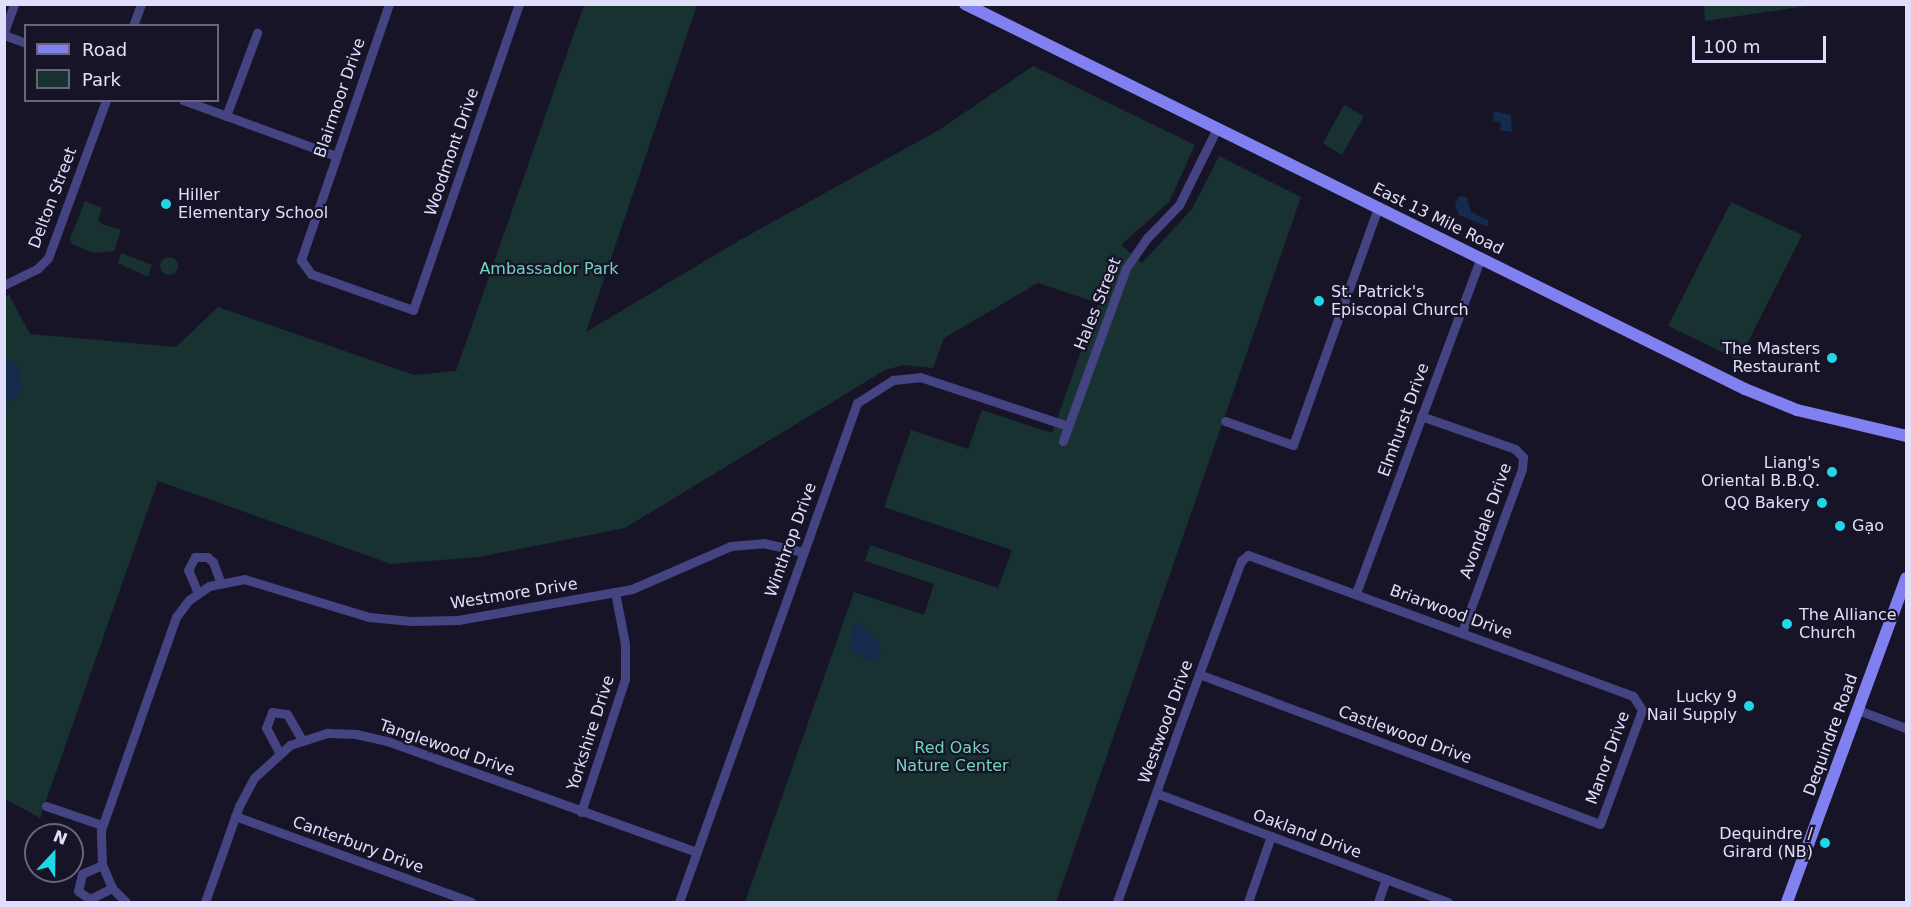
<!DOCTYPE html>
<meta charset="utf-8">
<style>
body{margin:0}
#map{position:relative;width:1911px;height:907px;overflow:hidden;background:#171428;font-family:"DejaVu Sans",sans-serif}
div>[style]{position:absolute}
.green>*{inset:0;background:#173230}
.round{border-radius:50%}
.water>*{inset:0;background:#152b4b}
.minor>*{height:9px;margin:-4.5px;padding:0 4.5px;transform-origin:4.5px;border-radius:4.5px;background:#454482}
.secondary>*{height:12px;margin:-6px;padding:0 6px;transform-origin:6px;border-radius:6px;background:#8080f1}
.dots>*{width:16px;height:16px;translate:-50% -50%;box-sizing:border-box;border:3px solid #171428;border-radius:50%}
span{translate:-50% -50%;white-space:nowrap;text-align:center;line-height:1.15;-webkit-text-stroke:4.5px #171428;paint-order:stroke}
.street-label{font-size:16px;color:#e1defb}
.poi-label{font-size:16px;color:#e1defb}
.left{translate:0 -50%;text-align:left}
.right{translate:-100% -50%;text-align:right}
.park-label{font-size:16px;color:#71d5ba}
.frame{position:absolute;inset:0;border:6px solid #e1defb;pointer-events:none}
.legend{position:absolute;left:24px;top:24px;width:195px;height:78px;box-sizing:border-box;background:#171428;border:2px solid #68657c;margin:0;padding:8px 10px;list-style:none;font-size:18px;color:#e1defb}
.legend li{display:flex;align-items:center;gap:12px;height:30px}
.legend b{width:30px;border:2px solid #68657c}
.north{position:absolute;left:24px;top:823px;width:60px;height:60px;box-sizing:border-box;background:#171428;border:2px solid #68657c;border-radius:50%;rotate:22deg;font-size:16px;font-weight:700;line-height:24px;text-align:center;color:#e1defb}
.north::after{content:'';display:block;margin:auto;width:21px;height:27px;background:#1fd7e6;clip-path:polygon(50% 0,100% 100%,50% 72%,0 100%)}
.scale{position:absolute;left:1692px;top:36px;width:134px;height:27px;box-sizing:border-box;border:3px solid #e1defb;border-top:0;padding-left:8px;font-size:18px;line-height:21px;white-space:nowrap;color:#e1defb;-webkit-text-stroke:4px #171428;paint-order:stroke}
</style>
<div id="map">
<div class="green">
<div style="clip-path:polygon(1704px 4px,1814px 4px,1814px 5px,1705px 21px)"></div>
<div style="clip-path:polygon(584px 5px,697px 5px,586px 332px,740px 240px,939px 130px,1033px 66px,1195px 145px,1169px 202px,1121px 245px,1142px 263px,1192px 209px,1219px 156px,1301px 197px,1056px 902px,745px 902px,854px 592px,924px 615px,934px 584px,865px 561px,870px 545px,998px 588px,1012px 550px,884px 507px,911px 430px,968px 449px,982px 410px,1052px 433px,1098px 303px,1038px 283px,944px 338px,933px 368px,904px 365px,885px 370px,625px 528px,479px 557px,391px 564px,158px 481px,40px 818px,5px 799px,5px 297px,9px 295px,30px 334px,176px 347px,218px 307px,414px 375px,456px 371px)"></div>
<div style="clip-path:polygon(1344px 105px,1364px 116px,1342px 155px,1323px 143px)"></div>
<div style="clip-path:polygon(85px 201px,102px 208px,98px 219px,102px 224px,121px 230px,114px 251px,93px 253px,72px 244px,70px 239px)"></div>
<div style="clip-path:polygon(1731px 202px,1802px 235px,1739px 360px,1668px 326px)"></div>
<div style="clip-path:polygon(121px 253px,152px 265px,148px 277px,118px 263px)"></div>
<div class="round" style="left:160px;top:257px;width:18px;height:18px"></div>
</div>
<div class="water">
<div style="clip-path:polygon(1494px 111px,1511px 115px,1512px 132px,1500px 130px,1501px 123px,1493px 121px)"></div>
<div style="clip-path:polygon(1459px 196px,1467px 197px,1471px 212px,1488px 220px,1488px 227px,1459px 215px,1455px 205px)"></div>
<div style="clip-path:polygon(5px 357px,18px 367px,23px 390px,14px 400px,5px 402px)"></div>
<div style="clip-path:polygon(861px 623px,878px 642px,882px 654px,874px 663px,849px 651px,853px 625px)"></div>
</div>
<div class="minor">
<div style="left:389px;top:4px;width:271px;rotate:109deg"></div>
<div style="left:301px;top:260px;width:17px;rotate:54deg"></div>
<div style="left:311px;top:274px;width:108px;rotate:19.4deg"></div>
<div style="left:413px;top:310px;width:324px;rotate:-70.9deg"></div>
<div style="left:133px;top:26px;width:23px;rotate:-70deg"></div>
<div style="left:4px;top:32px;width:30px;rotate:-70deg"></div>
<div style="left:4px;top:35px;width:23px;rotate:20deg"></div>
<div style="left:183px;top:100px;width:163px;rotate:20.1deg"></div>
<div style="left:226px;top:116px;width:89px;rotate:-69.5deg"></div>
<div style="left:4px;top:285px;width:37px;rotate:-26deg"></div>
<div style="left:37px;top:269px;width:16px;rotate:-45deg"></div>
<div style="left:48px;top:258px;width:168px;rotate:-69.8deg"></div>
<div style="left:1421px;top:416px;width:100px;rotate:19.3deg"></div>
<div style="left:1515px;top:449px;width:11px;rotate:45deg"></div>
<div style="left:1523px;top:457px;width:12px;rotate:95deg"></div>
<div style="left:1522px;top:469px;width:174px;rotate:110.2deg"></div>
<div style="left:1225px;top:421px;width:72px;rotate:19.4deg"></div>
<div style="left:1293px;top:445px;width:252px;rotate:-70.3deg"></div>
<div style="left:1063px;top:441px;width:184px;rotate:-70deg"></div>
<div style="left:1126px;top:268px;width:37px;rotate:-55deg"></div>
<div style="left:1147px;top:238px;width:46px;rotate:-45.9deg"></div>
<div style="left:1179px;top:205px;width:86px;rotate:-63.7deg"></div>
<div style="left:198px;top:593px;width:25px;rotate:-113deg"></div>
<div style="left:188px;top:570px;width:15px;rotate:-62deg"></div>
<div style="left:195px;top:557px;width:12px"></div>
<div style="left:207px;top:557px;width:8px;rotate:40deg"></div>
<div style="left:213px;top:562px;width:20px;rotate:70deg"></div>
<div style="left:1356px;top:593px;width:356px;rotate:-69.6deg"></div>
<div style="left:1858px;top:710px;width:51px;rotate:20.6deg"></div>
<div style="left:279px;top:752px;width:27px;rotate:-118deg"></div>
<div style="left:266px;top:728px;width:17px;rotate:-69deg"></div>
<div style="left:272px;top:712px;width:15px;rotate:8deg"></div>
<div style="left:287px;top:714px;width:30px;rotate:60deg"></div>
<div style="left:1156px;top:793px;width:312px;rotate:20.5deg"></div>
<div style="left:46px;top:806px;width:59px;rotate:18.7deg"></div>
<div style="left:581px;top:812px;width:140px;rotate:-71.7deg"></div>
<div style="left:625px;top:679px;width:35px;rotate:-90deg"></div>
<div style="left:625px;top:644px;width:53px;rotate:-100.9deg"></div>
<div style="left:235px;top:816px;width:251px;rotate:20deg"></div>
<div style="left:102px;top:865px;width:22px;rotate:156deg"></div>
<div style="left:82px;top:874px;width:17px;rotate:103deg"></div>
<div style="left:78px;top:891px;width:14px;rotate:34deg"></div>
<div style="left:90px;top:899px;width:25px;rotate:-27deg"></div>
<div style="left:126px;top:902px;width:20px;rotate:-135deg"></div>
<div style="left:112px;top:888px;width:25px;rotate:-113deg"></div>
<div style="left:102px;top:865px;width:35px;rotate:-92deg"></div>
<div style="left:101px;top:830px;width:226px;rotate:-70.6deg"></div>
<div style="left:176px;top:617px;width:21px;rotate:-53deg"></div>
<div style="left:189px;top:600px;width:24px;rotate:-35deg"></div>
<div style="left:209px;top:586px;width:36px;rotate:-11deg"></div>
<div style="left:244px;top:579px;width:131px;rotate:16.9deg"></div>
<div style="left:369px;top:617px;width:42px;rotate:5.4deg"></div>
<div style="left:411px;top:621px;width:47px;rotate:-1.2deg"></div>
<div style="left:458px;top:620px;width:177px;rotate:-10.1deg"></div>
<div style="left:632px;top:589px;width:108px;rotate:-23.5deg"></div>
<div style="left:731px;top:546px;width:32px;rotate:-5deg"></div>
<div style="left:763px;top:543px;width:41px;rotate:12.7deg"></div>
<div style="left:205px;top:902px;width:102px;rotate:-70.5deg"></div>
<div style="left:239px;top:806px;width:32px;rotate:-62deg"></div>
<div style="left:254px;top:778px;width:49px;rotate:-42.5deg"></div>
<div style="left:290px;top:745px;width:40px;rotate:-18deg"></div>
<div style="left:328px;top:733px;width:28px;rotate:2deg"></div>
<div style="left:356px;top:734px;width:32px;rotate:13deg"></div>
<div style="left:387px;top:741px;width:329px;rotate:19.7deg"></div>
<div style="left:679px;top:902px;width:530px;rotate:-70.37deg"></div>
<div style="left:857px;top:403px;width:43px;rotate:-32.6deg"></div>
<div style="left:893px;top:380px;width:27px;rotate:-6deg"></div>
<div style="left:920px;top:377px;width:156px;rotate:18.3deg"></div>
<div style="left:1117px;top:902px;width:176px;rotate:-70.4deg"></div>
<div style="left:1176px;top:736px;width:66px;rotate:-69.6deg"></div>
<div style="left:1199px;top:674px;width:121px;rotate:-69.6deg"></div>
<div style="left:1241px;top:561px;width:9px;rotate:-41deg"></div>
<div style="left:1248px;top:555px;width:410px;rotate:20.1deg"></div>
<div style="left:1633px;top:696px;width:17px;rotate:57deg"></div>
<div style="left:1642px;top:710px;width:121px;rotate:110.2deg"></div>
<div style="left:1600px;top:824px;width:428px;rotate:-159.5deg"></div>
<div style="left:1248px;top:902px;width:70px;rotate:-70.8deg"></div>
<div style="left:1378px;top:902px;width:24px;rotate:-71deg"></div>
</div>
<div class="secondary">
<div style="left:965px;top:4px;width:870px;rotate:26.27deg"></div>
<div style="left:1745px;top:389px;width:56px;rotate:22deg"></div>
<div style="left:1797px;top:410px;width:112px;rotate:13.4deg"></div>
<div style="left:1787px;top:902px;width:345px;rotate:-69.8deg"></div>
</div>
<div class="dots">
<div style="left:166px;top:204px;background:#1fd7e6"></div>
<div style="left:1319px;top:301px;background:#1fd7e6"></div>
<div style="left:1832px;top:358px;background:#1fd7e6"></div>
<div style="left:1832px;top:472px;background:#1fd7e6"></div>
<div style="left:1822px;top:503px;background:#1fd7e6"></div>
<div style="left:1840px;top:526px;background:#1fd7e6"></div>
<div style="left:1787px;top:624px;background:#1fd7e6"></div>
<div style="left:1749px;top:706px;background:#1fd7e6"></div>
<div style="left:1825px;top:843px;background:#1fd7e6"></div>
</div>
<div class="street-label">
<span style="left:340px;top:98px;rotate:-71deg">Blairmoor Drive</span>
<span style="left:452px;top:152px;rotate:-71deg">Woodmont Drive</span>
<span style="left:53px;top:198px;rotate:-69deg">Delton Street</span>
<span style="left:1438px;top:219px;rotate:26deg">East 13 Mile Road</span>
<span style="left:1098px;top:304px;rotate:-68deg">Hales Street</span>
<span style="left:1404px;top:420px;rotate:-70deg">Elmhurst Drive</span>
<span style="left:1486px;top:521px;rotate:-70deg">Avondale Drive</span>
<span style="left:791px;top:540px;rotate:-70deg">Winthrop Drive</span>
<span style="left:514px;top:594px;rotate:-9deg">Westmore Drive</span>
<span style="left:1451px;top:612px;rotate:20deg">Briarwood Drive</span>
<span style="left:1166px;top:722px;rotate:-70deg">Westwood Drive</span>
<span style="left:591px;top:733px;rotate:-72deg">Yorkshire Drive</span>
<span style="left:1405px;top:735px;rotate:20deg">Castlewood Drive</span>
<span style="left:1831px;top:735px;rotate:-70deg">Dequindre Road</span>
<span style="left:447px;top:748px;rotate:19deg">Tanglewood Drive</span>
<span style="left:1608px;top:758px;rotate:-70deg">Manor Drive</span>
<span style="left:1307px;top:834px;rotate:20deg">Oakland Drive</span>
<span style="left:358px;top:845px;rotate:20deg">Canterbury Drive</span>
</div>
<div class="poi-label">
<span class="left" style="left:178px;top:204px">Hiller<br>Elementary School</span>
<span class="left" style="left:1331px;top:301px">St. Patrick's<br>Episcopal Church</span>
<span class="right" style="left:1820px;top:358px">The Masters<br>Restaurant</span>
<span class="right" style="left:1820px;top:472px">Liang's<br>Oriental B.B.Q.</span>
<span class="right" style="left:1810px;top:503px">QQ Bakery</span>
<span class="left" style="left:1852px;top:526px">Gạo</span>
<span class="left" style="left:1799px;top:624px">The Alliance<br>Church</span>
<span class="right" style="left:1737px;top:706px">Lucky 9<br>Nail Supply</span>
<span class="right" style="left:1813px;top:843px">Dequindre /<br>Girard (NB)</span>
</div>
<div class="park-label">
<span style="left:549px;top:269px">Ambassador Park</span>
<span style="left:952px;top:757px">Red Oaks<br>Nature Center</span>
</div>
<div class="frame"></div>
<ul class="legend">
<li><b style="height:8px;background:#8080f1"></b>Road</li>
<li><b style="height:16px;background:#173230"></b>Park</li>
</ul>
<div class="north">N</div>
<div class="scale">100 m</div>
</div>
